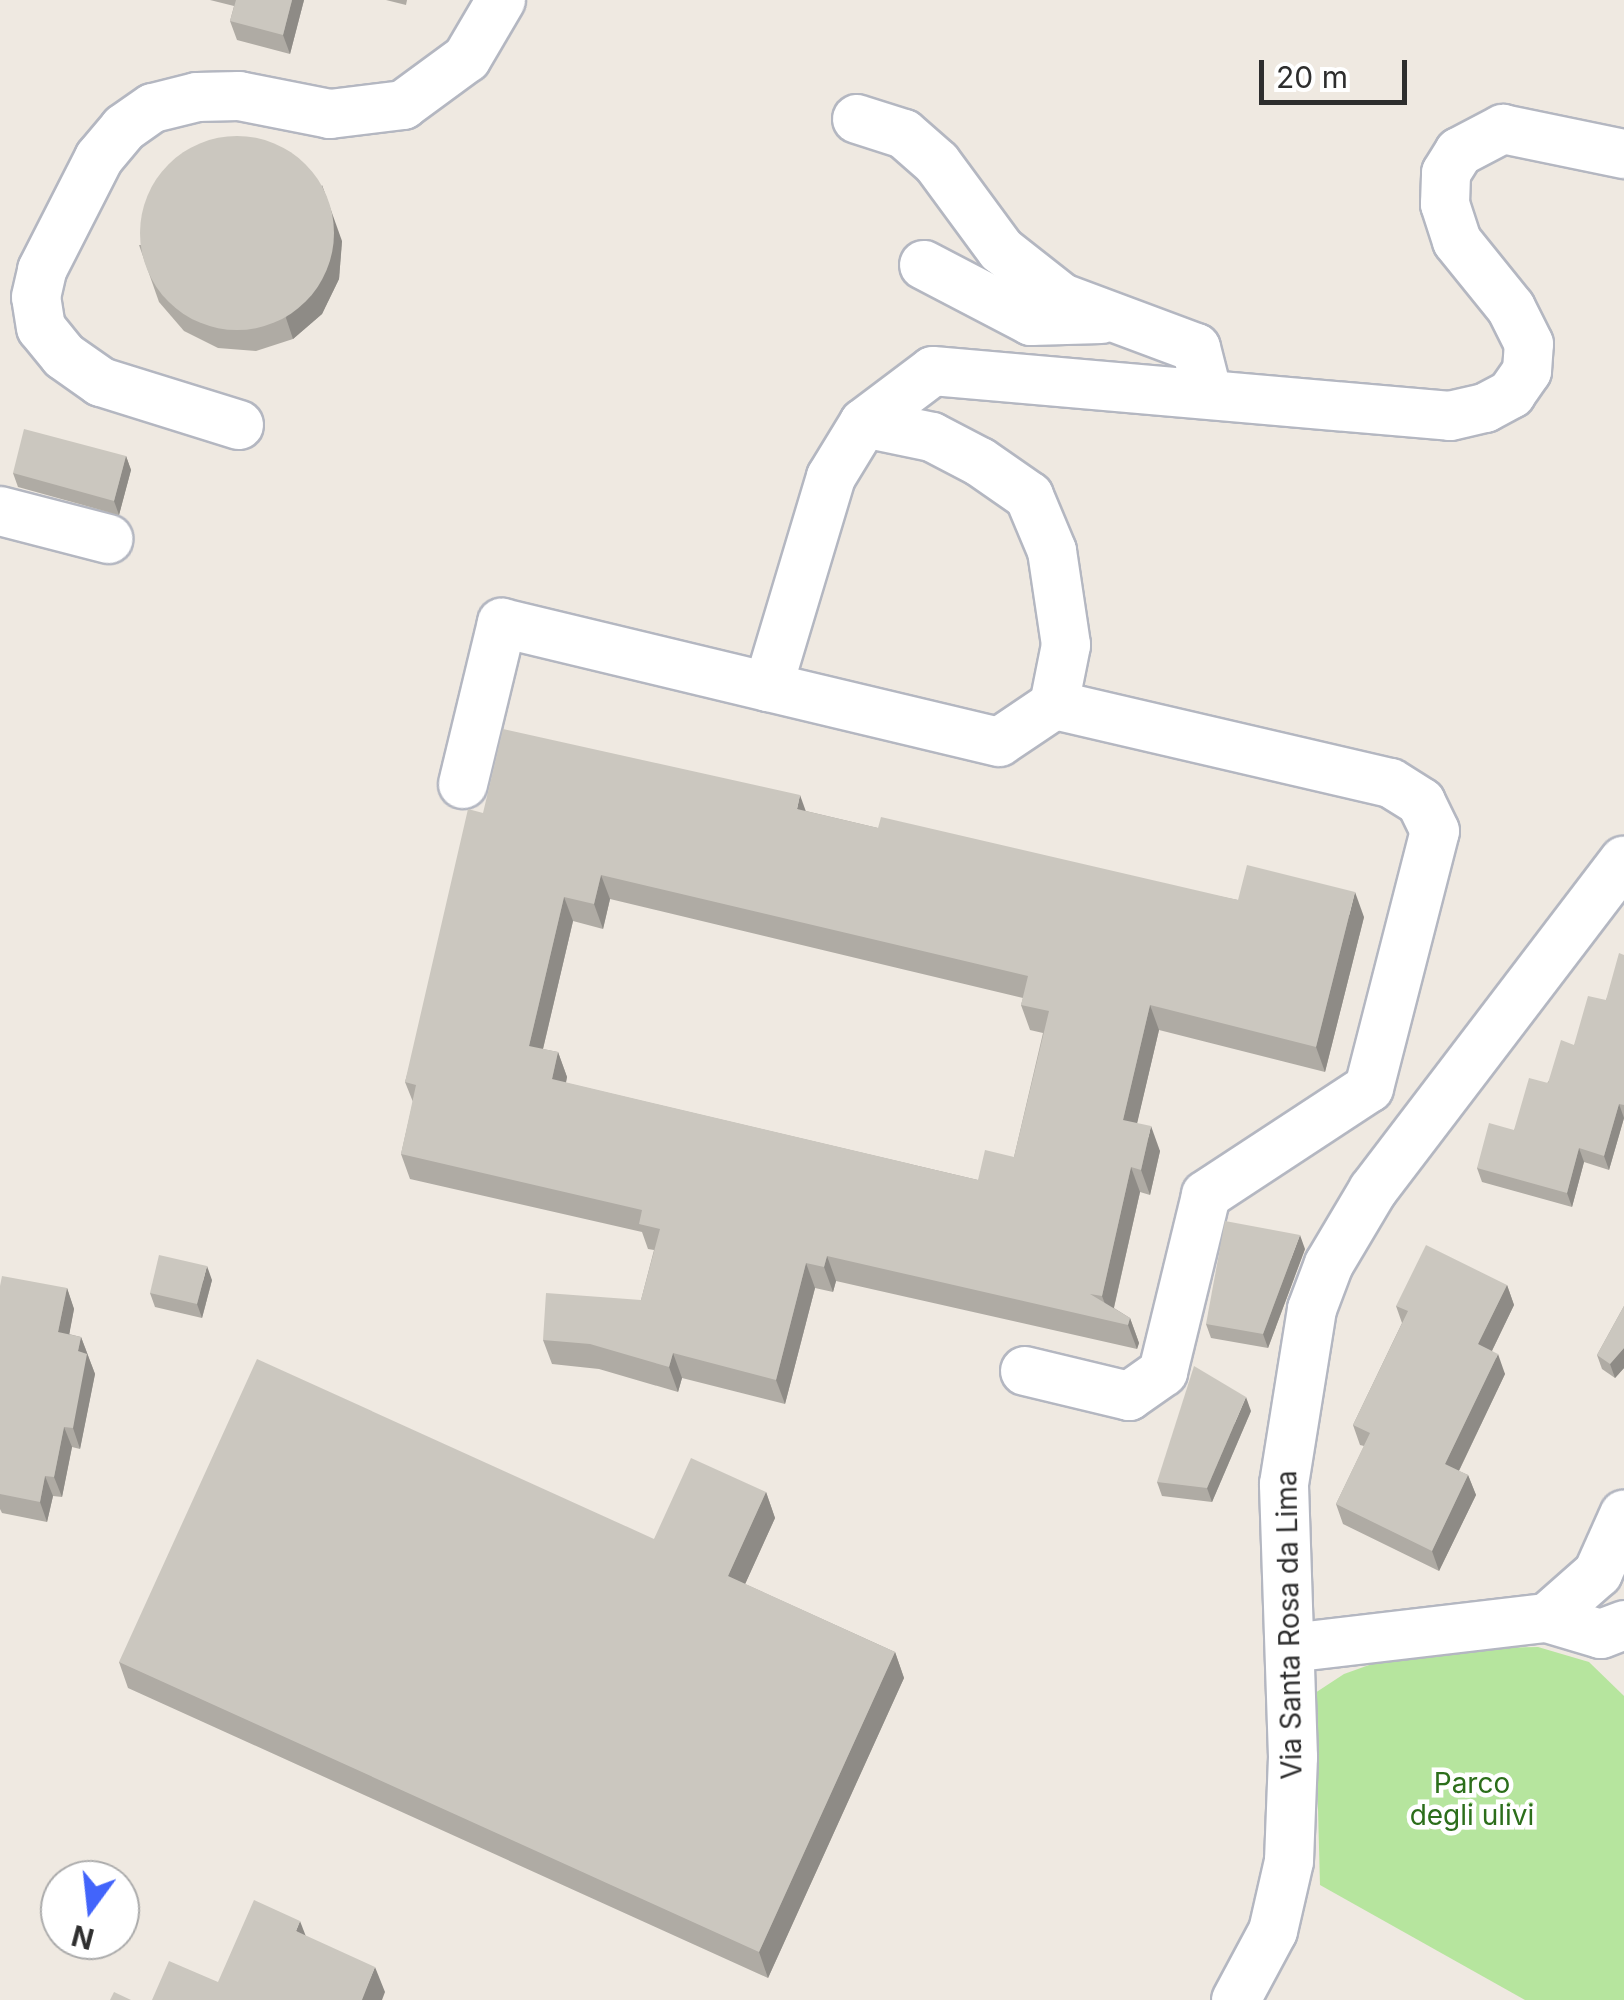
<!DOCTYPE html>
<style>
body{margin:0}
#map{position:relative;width:1624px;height:2000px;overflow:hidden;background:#efe9e1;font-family:Inter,sans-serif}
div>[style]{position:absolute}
.green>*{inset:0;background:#b6e59e}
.roads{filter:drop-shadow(2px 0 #b4b7c1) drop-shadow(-2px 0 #b4b7c1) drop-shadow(0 2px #b4b7c1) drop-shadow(0 -2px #b4b7c1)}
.minor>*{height:48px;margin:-24px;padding:0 24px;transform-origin:24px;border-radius:24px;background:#fff}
.wall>*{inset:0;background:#afaba4}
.shaded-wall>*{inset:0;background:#8e8b86}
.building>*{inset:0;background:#cbc7bf}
.round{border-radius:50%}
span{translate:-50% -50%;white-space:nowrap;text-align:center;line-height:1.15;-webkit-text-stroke:9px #fff;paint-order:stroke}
.street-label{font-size:28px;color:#2e2e2e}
.park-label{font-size:28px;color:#2c6e1b}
.north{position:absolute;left:40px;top:1860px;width:100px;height:100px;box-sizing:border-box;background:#fff;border:2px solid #ababab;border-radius:50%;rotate:195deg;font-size:28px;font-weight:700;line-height:40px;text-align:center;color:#2e2e2e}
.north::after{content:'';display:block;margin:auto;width:35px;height:45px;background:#4264fb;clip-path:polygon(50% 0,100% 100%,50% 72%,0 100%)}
.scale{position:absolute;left:1259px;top:60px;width:148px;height:45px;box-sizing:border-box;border:5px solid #2e2e2e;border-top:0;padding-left:12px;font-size:30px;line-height:35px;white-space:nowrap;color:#2e2e2e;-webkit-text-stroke:8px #fff;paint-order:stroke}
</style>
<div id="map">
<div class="green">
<div style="clip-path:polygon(1538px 1647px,1589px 1662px,1624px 1696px,1624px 2000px,1525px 2000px,1320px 1885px,1315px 1693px,1344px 1674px,1411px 1650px)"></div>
</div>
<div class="roads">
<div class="minor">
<div style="left:857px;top:119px;width:49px;rotate:17.7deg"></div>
<div style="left:904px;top:134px;width:44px;rotate:41.3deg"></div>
<div style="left:937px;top:163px;width:108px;rotate:53.7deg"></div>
<div style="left:1001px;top:250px;width:78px;rotate:38.2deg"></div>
<div style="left:1062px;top:298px;width:143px;rotate:20.5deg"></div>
<div style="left:1196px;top:348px;width:44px;rotate:75.7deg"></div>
<div style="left:924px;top:265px;width:121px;rotate:27.6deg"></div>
<div style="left:1031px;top:321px;width:70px;rotate:-1.6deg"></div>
<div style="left:864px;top:423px;width:69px;rotate:11.6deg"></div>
<div style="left:932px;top:437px;width:54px;rotate:27.5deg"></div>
<div style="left:980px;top:462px;width:60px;rotate:34.8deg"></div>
<div style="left:1029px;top:496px;width:60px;rotate:67.3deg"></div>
<div style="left:1052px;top:551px;width:95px;rotate:81.5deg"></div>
<div style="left:1066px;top:645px;width:61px;rotate:101.3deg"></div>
<div style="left:1054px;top:705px;width:66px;rotate:146.1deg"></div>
<div style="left:999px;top:742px;width:237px;rotate:-166.6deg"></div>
<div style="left:768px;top:687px;width:219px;rotate:-73.3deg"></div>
<div style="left:831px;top:477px;width:63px;rotate:-58.6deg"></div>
<div style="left:864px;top:423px;width:86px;rotate:-37deg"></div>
<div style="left:933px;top:371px;width:519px;rotate:4.97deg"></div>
<div style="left:1450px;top:416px;width:36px;rotate:-13deg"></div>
<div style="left:1485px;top:408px;width:30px;rotate:-28deg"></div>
<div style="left:1511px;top:394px;width:28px;rotate:-55deg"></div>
<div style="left:1527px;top:371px;width:27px;rotate:-86deg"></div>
<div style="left:1529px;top:344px;width:40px;rotate:-116.6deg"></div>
<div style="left:1511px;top:308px;width:86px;rotate:-128.9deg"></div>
<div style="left:1457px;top:241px;width:39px;rotate:-108deg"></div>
<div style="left:1445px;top:204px;width:31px;rotate:-88deg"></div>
<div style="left:1446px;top:173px;width:25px;rotate:-58deg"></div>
<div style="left:1459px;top:152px;width:50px;rotate:-27.6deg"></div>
<div style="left:1503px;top:129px;width:124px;rotate:11.7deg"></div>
<div style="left:239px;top:425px;width:145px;rotate:-162.7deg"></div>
<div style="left:101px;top:382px;width:45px;rotate:-144.9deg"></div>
<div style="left:64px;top:356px;width:36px;rotate:-129deg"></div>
<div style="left:41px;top:328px;width:31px;rotate:-99deg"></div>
<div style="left:36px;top:297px;width:28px;rotate:-77deg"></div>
<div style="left:42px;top:270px;width:126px;rotate:-63deg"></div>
<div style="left:99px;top:158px;width:39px;rotate:-50deg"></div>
<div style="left:124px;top:128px;width:35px;rotate:-35deg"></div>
<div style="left:153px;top:108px;width:45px;rotate:-14deg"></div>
<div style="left:197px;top:97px;width:42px;rotate:-1.4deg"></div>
<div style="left:239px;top:96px;width:93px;rotate:11.2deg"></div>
<div style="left:330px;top:114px;width:74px;rotate:-7deg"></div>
<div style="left:403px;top:105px;width:79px;rotate:-36.3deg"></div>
<div style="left:467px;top:58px;width:67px;rotate:-59.6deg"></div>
<div style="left:0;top:511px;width:112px;rotate:14.5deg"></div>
<div style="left:463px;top:784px;width:166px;rotate:-76.4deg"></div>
<div style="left:502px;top:623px;width:274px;rotate:13.5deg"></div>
<div style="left:1025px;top:1371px;width:107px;rotate:13.5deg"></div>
<div style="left:1129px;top:1396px;width:42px;rotate:-35.2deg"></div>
<div style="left:1163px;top:1372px;width:182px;rotate:-76.3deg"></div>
<div style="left:1206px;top:1195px;width:195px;rotate:-33.3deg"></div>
<div style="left:1369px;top:1088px;width:265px;rotate:-75.6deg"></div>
<div style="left:1435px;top:831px;width:32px;rotate:-116deg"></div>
<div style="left:1421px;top:802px;width:36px;rotate:-148deg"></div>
<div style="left:1390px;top:783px;width:345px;rotate:-166.9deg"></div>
<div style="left:1547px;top:1618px;width:56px;rotate:16.5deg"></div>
<div style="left:1601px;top:1634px;width:25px;rotate:-21deg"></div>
<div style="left:1290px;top:1648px;width:259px;rotate:-6.7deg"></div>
<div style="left:1547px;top:1618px;width:68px;rotate:-41.4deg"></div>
<div style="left:1598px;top:1573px;width:64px;rotate:-65.9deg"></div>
<div style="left:1236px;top:2000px;width:78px;rotate:-61.8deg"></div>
<div style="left:1273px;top:1931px;width:72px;rotate:-77.1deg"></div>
<div style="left:1289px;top:1861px;width:104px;rotate:-87.8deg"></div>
<div style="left:1293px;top:1757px;width:273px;rotate:-91.9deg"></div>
<div style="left:1284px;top:1484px;width:177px;rotate:-80.9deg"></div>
<div style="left:1312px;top:1309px;width:48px;rotate:-69.3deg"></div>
<div style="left:1329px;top:1264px;width:86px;rotate:-59.3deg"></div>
<div style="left:1373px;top:1190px;width:414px;rotate:-52.7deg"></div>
</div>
</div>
<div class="wall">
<div style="clip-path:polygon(210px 0,304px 0,290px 54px,237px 40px,230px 21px,234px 6px)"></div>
<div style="clip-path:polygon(386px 0,407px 0,406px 5px)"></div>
<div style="clip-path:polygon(342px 241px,339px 279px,322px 314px,293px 339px,256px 351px,218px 348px,184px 331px,159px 302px,139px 245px)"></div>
<div style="clip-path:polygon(126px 456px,131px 470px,119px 515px,18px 487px,13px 473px)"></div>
<div style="clip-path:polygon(evenodd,806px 811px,878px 828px,1238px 900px,1364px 917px,1325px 1072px,1159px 1030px,1137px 1123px,1160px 1151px,1150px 1195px,1140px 1192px,1114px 1308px,1130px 1318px,1139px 1343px,1137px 1349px,836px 1281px,833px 1292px,815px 1288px,785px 1404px,682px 1378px,678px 1392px,599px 1369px,552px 1364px,543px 1340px,641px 1300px,654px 1250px,648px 1249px,642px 1232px,410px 1179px,401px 1154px,413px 1102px,405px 1082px,483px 813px,806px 811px,610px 899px,1023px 998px,1021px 1005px,1030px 1030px,1043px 1033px,1014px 1157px,978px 1180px,566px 1083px,567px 1077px,558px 1052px,543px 1049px,573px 921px,603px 929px,610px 899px)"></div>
<div style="clip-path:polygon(1624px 955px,1624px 1118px,1609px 1170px,1584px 1162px,1572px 1207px,1482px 1182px,1477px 1168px,1514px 1130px,1606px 1000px)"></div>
<div style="clip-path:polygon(1305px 1249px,1268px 1348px,1211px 1338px,1206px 1324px)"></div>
<div style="clip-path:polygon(212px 1280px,202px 1318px,155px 1307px,150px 1293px)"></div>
<div style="clip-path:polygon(1507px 1285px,1514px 1305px,1492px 1351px,1505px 1374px,1459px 1471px,1468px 1475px,1476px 1495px,1439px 1571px,1343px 1524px,1336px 1504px,1364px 1446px,1360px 1445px,1353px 1425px,1402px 1323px,1396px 1306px)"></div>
<div style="clip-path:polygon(0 1286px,67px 1288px,74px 1309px,69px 1334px,81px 1337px,95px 1374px,80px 1449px,72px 1447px,62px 1497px,53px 1496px,47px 1522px,2px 1513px,0 1509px)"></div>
<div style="clip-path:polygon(1624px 1306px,1624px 1368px,1615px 1378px,1602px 1369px,1597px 1355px)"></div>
<div style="clip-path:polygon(1251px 1411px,1212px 1502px,1162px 1496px,1157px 1482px)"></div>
<div style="clip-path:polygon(766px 1492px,775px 1518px,745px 1584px,895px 1652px,904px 1678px,768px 1978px,128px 1688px,119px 1662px,654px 1539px)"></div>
</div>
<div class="shaded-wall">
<div style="clip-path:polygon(292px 0,304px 0,290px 54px,283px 35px)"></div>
<div style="clip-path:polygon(322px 185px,342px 241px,339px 279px,322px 314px,293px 339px,286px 318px)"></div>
<div style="clip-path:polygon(126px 456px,131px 470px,119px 515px,114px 501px)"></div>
<div style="clip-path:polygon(800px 795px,809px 820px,797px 809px)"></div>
<div style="clip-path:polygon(601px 875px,610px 899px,603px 929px,594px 904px)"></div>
<div style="clip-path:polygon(1355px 892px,1364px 917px,1325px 1072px,1316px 1047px)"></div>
<div style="clip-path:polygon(564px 897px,573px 921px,538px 1070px,529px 1046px)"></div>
<div style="clip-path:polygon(1150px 1005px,1159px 1030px,1132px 1145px,1123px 1120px)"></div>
<div style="clip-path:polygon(558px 1052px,567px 1077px,561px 1104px,552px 1079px)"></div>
<div style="clip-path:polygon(1619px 1104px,1624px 1118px,1609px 1170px,1604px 1156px)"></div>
<div style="clip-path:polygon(1151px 1126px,1160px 1151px,1150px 1195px,1141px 1170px)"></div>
<div style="clip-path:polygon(1579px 1148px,1584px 1162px,1572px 1207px,1567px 1193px)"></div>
<div style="clip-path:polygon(1131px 1167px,1140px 1192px,1111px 1320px,1102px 1296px)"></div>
<div style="clip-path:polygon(1300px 1235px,1305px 1249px,1268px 1348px,1263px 1334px)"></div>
<div style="clip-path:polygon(827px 1256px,836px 1281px,833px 1292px,824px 1267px)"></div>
<div style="clip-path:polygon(806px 1263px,815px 1288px,785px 1404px,776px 1380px)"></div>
<div style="clip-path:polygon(207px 1266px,212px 1280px,202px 1318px,197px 1304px)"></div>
<div style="clip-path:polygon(1507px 1285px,1514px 1305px,1485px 1365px,1478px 1344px)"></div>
<div style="clip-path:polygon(67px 1288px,74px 1309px,66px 1352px,58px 1332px)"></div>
<div style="clip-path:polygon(1130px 1318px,1139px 1343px,1137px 1349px,1128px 1325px)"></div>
<div style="clip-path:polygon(81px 1337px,95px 1374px,80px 1449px,73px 1428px,78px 1351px)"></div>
<div style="clip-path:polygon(1624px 1348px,1624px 1368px,1615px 1378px,1610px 1364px)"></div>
<div style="clip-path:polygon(673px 1353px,682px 1378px,678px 1392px,669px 1367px)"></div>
<div style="clip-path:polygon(1498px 1354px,1505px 1374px,1452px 1485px,1445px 1464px)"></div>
<div style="clip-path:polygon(1246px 1397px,1251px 1411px,1212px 1502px,1207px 1488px)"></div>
<div style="clip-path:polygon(64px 1427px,72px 1447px,62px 1497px,54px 1477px)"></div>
<div style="clip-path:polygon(1468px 1475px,1476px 1495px,1439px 1571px,1432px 1551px)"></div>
<div style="clip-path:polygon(45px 1476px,53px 1496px,47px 1522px,40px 1502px)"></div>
<div style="clip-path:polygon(766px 1492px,775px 1518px,737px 1602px,728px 1576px)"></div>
<div style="clip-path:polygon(895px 1652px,904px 1678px,768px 1978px,759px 1952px)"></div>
<div style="clip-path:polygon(300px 1921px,310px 1947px,296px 1931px)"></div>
<div style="clip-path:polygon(375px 1967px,385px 1992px,382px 2000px,361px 2000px)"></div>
</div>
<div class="building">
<div style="clip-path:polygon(236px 0,292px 0,283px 35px,230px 21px)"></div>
<div class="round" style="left:140px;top:136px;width:194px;height:194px"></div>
<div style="clip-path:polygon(24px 429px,126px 456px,114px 501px,13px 473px)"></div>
<div style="clip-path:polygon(evenodd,503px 729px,800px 795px,797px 809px,878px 828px,881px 817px,1238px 900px,1247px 865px,1355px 892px,1316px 1047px,1150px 1005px,1123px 1120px,1151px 1126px,1141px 1170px,1131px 1167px,1102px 1296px,1090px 1294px,1130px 1318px,1128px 1325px,827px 1256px,824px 1267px,806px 1263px,776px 1380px,673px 1353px,669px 1367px,590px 1344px,543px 1340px,546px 1293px,641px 1300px,660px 1229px,639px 1224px,642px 1210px,401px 1154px,416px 1085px,405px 1082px,468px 809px,483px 813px,503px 729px,601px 875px,1028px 976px,1021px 1005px,1049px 1011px,1014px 1157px,985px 1150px,978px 1180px,552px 1079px,558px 1052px,529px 1046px,564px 897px,594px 904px,601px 875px)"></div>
<div style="clip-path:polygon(1619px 953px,1624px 955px,1624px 1105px,1619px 1104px,1604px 1156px,1579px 1148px,1567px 1193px,1477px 1168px,1489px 1123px,1514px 1130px,1529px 1078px,1548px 1083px,1561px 1040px,1574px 1045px,1588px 996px,1606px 1000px)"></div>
<div style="clip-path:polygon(1225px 1221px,1300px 1235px,1263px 1334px,1206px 1324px)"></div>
<div style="clip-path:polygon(1426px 1245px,1507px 1285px,1478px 1344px,1498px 1354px,1445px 1464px,1468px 1475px,1432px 1551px,1336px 1504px,1370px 1433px,1353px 1425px,1408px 1311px,1396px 1306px)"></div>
<div style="clip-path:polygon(159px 1255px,207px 1266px,197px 1304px,150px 1293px)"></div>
<div style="clip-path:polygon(2px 1276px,67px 1288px,58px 1332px,81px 1337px,78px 1351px,87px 1354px,73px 1428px,64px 1427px,54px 1477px,45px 1476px,40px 1502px,0 1494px,0 1286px)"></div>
<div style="clip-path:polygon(1624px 1306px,1624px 1348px,1610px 1364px,1597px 1355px)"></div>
<div style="clip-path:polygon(257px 1359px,654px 1539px,691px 1458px,766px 1492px,728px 1576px,895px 1652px,759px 1952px,119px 1662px)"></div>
<div style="clip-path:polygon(1194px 1366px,1246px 1397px,1207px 1488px,1157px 1482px)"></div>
<div style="clip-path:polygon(254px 1900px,300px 1921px,296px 1931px,375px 1967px,362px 2000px,152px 2000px,169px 1961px,218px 1982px)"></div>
<div style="clip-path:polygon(114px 1992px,131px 2000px,110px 2000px)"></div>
</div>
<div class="street-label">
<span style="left:1289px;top:1625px;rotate:-91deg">Via Santa Rosa da Lima</span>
</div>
<div class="park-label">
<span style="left:1472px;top:1799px">Parco<br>degli ulivi</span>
</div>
<div class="north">N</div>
<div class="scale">20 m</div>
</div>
